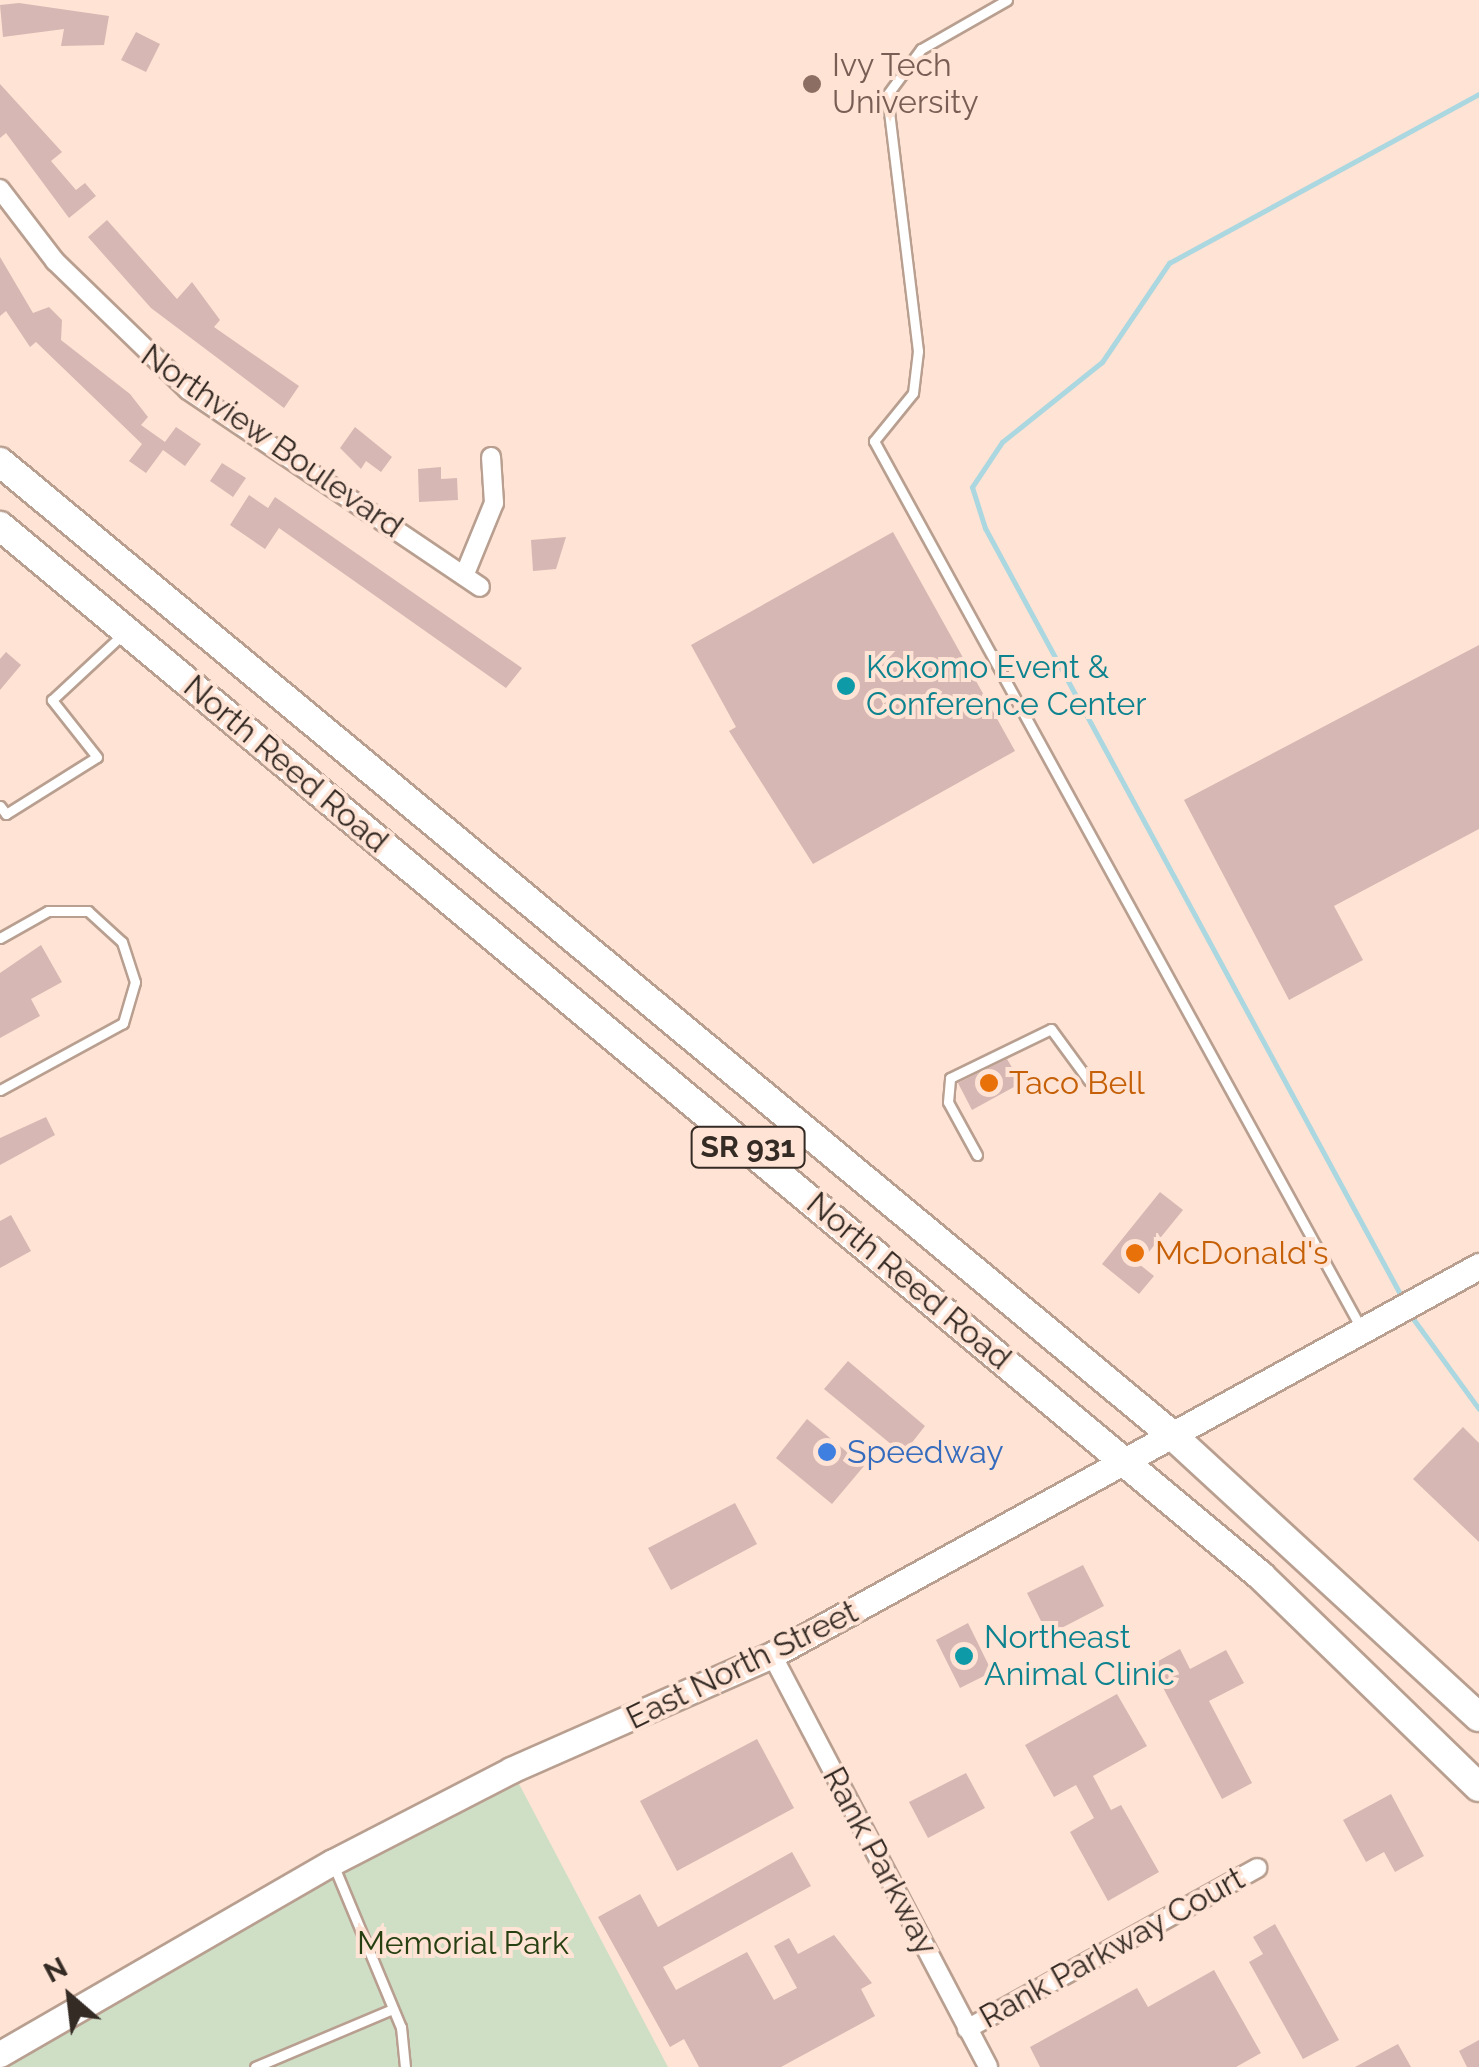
<!DOCTYPE html>
<style>
body{margin:0}
#map{position:relative;width:1479px;height:2067px;overflow:hidden;background:#ffe3d4;font-family:Raleway,sans-serif}
div>[style]{position:absolute}
.green>*{inset:0;background:#cfdfc6}
.stream>*{height:5px;margin:-2.5px;padding:0 2.5px;transform-origin:2.5px;border-radius:2.5px;background:#abd7e0}
.building>*{inset:0;background:#d7b7b3}
.roads{filter:drop-shadow(2px 0 #b89f90) drop-shadow(-2px 0 #b89f90) drop-shadow(0 2px #b89f90) drop-shadow(0 -2px #b89f90)}
.lane>*{height:9px;margin:-4.5px;padding:0 4.5px;transform-origin:4.5px;border-radius:4.5px;background:#fff}
.street>*{height:18px;margin:-9px;padding:0 9px;transform-origin:9px;border-radius:9px;background:#fff}
.secondary>*{height:25px;margin:-12.5px;padding:0 12.5px;transform-origin:12.5px;border-radius:12.5px;background:#fff}
.primary>*{height:28px;margin:-14px;padding:0 14px;transform-origin:14px;border-radius:14px;background:#fff}
.dots>*{width:28px;height:28px;translate:-50% -50%;box-sizing:border-box;border:5px solid #ffe3d4;border-radius:50%}
span{translate:-50% -50%;white-space:nowrap;text-align:center;line-height:1.15;-webkit-text-stroke:8px #ffe3d4;paint-order:stroke}
.shield-label span{padding:2px 8px;background:#ffe3d4;border:2px solid;border-radius:8px;-webkit-text-stroke-width:0}
.shield-label{font-size:30px;color:#352b25;font-weight:700}
.education-label{font-size:32px;color:#785e54}
.left{translate:0 -50%;text-align:left}
.street-label{font-size:32px;color:#352b25}
.culture-label{font-size:32px;color:#0d838f}
.food-label{font-size:32px;color:#c56008}
.shop-label{font-size:32px;color:#366cbe}
.park-label{font-size:32px;color:#264012}
.north{position:absolute;left:20px;top:1947px;width:100px;height:100px;-webkit-text-stroke:8px #ffe3d4;paint-order:stroke;rotate:332deg;font-size:28px;font-weight:700;line-height:40px;text-align:center;color:#352b25}
.north::after{content:'';display:block;margin:auto;width:35px;height:45px;background:#352b25;clip-path:polygon(50% 0,100% 100%,50% 72%,0 100%)}
</style>
<div id="map">
<div class="green">
<div style="clip-path:polygon(517px 1780px,668px 2067px,0 2067px,330px 1872px)"></div>
</div>
<div class="stream">
<div style="left:1399px;top:1292px;width:869px;rotate:-118.45deg"></div>
<div style="left:985px;top:528px;width:43px;rotate:-107.6deg"></div>
<div style="left:972px;top:487px;width:54px;rotate:-56.3deg"></div>
<div style="left:1002px;top:442px;width:128px;rotate:-38.7deg"></div>
<div style="left:1102px;top:362px;width:120px;rotate:-55.9deg"></div>
<div style="left:1169px;top:263px;width:353px;rotate:-28.6deg"></div>
<div style="left:1414px;top:1320px;width:110px;rotate:53.9deg"></div>
</div>
<div class="building">
<div style="clip-path:polygon(19px 3px,109px 16px,104px 45px,61px 46px,64px 29px,3px 37px,0 5px)"></div>
<div style="clip-path:polygon(136px 32px,160px 44px,146px 72px,121px 60px)"></div>
<div style="clip-path:polygon(0 84px,62px 152px,51px 161px,76px 190px,85px 183px,96px 196px,69px 218px,6px 133px,0 138px)"></div>
<div style="clip-path:polygon(107px 220px,177px 299px,192px 282px,220px 320px,214px 327px,299px 386px,284px 408px,151px 308px,88px 237px)"></div>
<div style="clip-path:polygon(0 257px,33px 313px,49px 307px,62px 320px,61px 340px,130px 394px,148px 417px,141px 425px,165px 442px,176px 427px,201px 444px,185px 466px,163px 450px,146px 473px,129px 461px,142px 444px,36px 342px,30px 347px,6px 311px,0 316px)"></div>
<div style="clip-path:polygon(355px 427px,392px 457px,381px 472px,366px 461px,361px 469px,340px 448px)"></div>
<div style="clip-path:polygon(222px 463px,246px 478px,233px 497px,210px 481px)"></div>
<div style="clip-path:polygon(441px 467px,441px 479px,457px 478px,458px 500px,419px 502px,418px 469px)"></div>
<div style="clip-path:polygon(249px 495px,268px 508px,275px 497px,522px 668px,506px 688px,279px 528px,265px 549px,230px 525px)"></div>
<div style="clip-path:polygon(893px 532px,1015px 751px,813px 864px,729px 731px,736px 727px,691px 645px)"></div>
<div style="clip-path:polygon(566px 537px,556px 569px,533px 571px,531px 540px)"></div>
<div style="clip-path:polygon(1479px 645px,1479px 829px,1334px 906px,1363px 960px,1289px 1000px,1184px 800px)"></div>
<div style="clip-path:polygon(6px 652px,21px 665px,0 690px,0 659px)"></div>
<div style="clip-path:polygon(41px 945px,62px 982px,31px 999px,40px 1016px,0 1038px,0 973px)"></div>
<div style="clip-path:polygon(1007px 1059px,1021px 1083px,972px 1110px,958px 1083px)"></div>
<div style="clip-path:polygon(46px 1117px,55px 1135px,0 1165px,0 1138px)"></div>
<div style="clip-path:polygon(1160px 1192px,1183px 1210px,1139px 1264px,1154px 1276px,1139px 1294px,1102px 1264px)"></div>
<div style="clip-path:polygon(11px 1215px,31px 1251px,0 1268px,0 1221px)"></div>
<div style="clip-path:polygon(848px 1361px,925px 1426px,903px 1454px,824px 1389px)"></div>
<div style="clip-path:polygon(807px 1419px,864px 1466px,832px 1504px,776px 1458px)"></div>
<div style="clip-path:polygon(1463px 1427px,1479px 1443px,1479px 1542px,1413px 1479px)"></div>
<div style="clip-path:polygon(735px 1503px,757px 1544px,671px 1590px,648px 1548px)"></div>
<div style="clip-path:polygon(1083px 1565px,1104px 1606px,1048px 1635px,1027px 1593px)"></div>
<div style="clip-path:polygon(968px 1623px,992px 1672px,960px 1688px,936px 1640px)"></div>
<div style="clip-path:polygon(1180px 1649px,1190px 1669px,1226px 1650px,1244px 1683px,1209px 1701px,1252px 1783px,1222px 1799px,1151px 1665px)"></div>
<div style="clip-path:polygon(1117px 1694px,1147px 1746px,1093px 1776px,1111px 1810px,1121px 1805px,1159px 1872px,1108px 1901px,1070px 1832px,1094px 1818px,1076px 1785px,1054px 1797px,1025px 1745px)"></div>
<div style="clip-path:polygon(757px 1739px,794px 1808px,677px 1871px,640px 1801px)"></div>
<div style="clip-path:polygon(966px 1773px,985px 1808px,928px 1838px,909px 1802px)"></div>
<div style="clip-path:polygon(1391px 1794px,1424px 1856px,1395px 1872px,1384px 1852px,1366px 1862px,1343px 1820px)"></div>
<div style="clip-path:polygon(792px 1852px,811px 1886px,663px 1967px,676px 1990px,747px 1952px,774px 2000px,797px 1988px,774px 1946px,789px 1938px,798px 1954px,834px 1935px,872px 1983px,861px 1989px,875px 2016px,781px 2067px,699px 2067px,684px 2039px,670px 2047px,598px 1917px,640px 1894px,658px 1927px)"></div>
<div style="clip-path:polygon(1275px 1924px,1339px 2040px,1303px 2059px,1249px 1962px,1263px 1954px,1253px 1937px)"></div>
<div style="clip-path:polygon(1214px 1970px,1261px 2053px,1236px 2067px,1040px 2067px,1030px 2047px,1137px 1988px,1148px 2007px)"></div>
<div style="clip-path:polygon(1479px 2040px,1479px 2067px,1467px 2067px,1459px 2051px)"></div>
<div style="clip-path:polygon(1398px 2044px,1411px 2067px,1355px 2067px)"></div>
</div>
<div class="roads">
<div class="lane">
<div style="left:1007px;top:0;width:99px;rotate:150.3deg"></div>
<div style="left:921px;top:49px;width:57px;rotate:126.5deg"></div>
<div style="left:887px;top:95px;width:258px;rotate:83.1deg"></div>
<div style="left:918px;top:351px;width:42px;rotate:96.8deg"></div>
<div style="left:913px;top:393px;width:62px;rotate:129.1deg"></div>
<div style="left:874px;top:441px;width:1012px;rotate:61.23deg"></div>
<div style="left:0;top:806px;width:10px;rotate:53deg"></div>
<div style="left:6px;top:814px;width:107px;rotate:-32.1deg"></div>
<div style="left:97px;top:757px;width:73px;rotate:-128.3deg"></div>
<div style="left:52px;top:700px;width:98px;rotate:-42.9deg"></div>
<div style="left:0;top:938px;width:55px;rotate:-29.4deg"></div>
<div style="left:48px;top:911px;width:40px"></div>
<div style="left:88px;top:911px;width:46px;rotate:42.4deg"></div>
<div style="left:122px;top:942px;width:42px;rotate:72deg"></div>
<div style="left:135px;top:982px;width:43px;rotate:106.3deg"></div>
<div style="left:123px;top:1023px;width:140px;rotate:151.4deg"></div>
<div style="left:977px;top:1155px;width:60px;rotate:-118.7deg"></div>
<div style="left:948px;top:1102px;width:24px;rotate:-85deg"></div>
<div style="left:950px;top:1078px;width:112px;rotate:-25.9deg"></div>
<div style="left:1051px;top:1029px;width:64px;rotate:53.8deg"></div>
<div style="left:333px;top:1864px;width:177px;rotate:67.4deg"></div>
<div style="left:401px;top:2027px;width:40px;rotate:84.3deg"></div>
<div style="left:255px;top:2067px;width:149px;rotate:-22.9deg"></div>
</div>
<div class="street">
<div style="left:0;top:189px;width:91px;rotate:52.6deg"></div>
<div style="left:55px;top:261px;width:185px;rotate:44.1deg"></div>
<div style="left:188px;top:390px;width:352px;rotate:34deg"></div>
<div style="left:464px;top:576px;width:79px;rotate:-67.7deg"></div>
<div style="left:494px;top:503px;width:46px;rotate:-93.7deg"></div>
<div style="left:772px;top:1655px;width:465px;rotate:62.3deg"></div>
<div style="left:967px;top:2029px;width:332px;rotate:-29deg"></div>
</div>
<div class="secondary">
<div style="left:0;top:2054px;width:384px;rotate:-30deg"></div>
<div style="left:333px;top:1862px;width:200px;rotate:-27.3deg"></div>
<div style="left:511px;top:1770px;width:285px;rotate:-23.8deg"></div>
<div style="left:772px;top:1655px;width:807px;rotate:-28.82deg"></div>
</div>
<div class="primary">
<div style="left:0;top:462px;width:1525px;rotate:39.7deg"></div>
<div style="left:1173px;top:1436px;width:415px;rotate:42.6deg"></div>
<div style="left:0;top:526px;width:1641px;rotate:39.78deg"></div>
<div style="left:1261px;top:1576px;width:303px;rotate:44.1deg"></div>
</div>
</div>
<div class="dots">
<div style="left:812px;top:84px;background:#8d6e63"></div>
<div style="left:846px;top:686px;background:#0f9aa8"></div>
<div style="left:989px;top:1083px;background:#e8710a"></div>
<div style="left:1135px;top:1253px;background:#e8710a"></div>
<div style="left:827px;top:1452px;background:#3f7fe0"></div>
<div style="left:964px;top:1656px;background:#0f9aa8"></div>
</div>
<div class="shield-label">
<span style="left:748px;top:1147px">SR 931</span>
</div>
<div class="education-label">
<span class="left" style="left:832px;top:84px">Ivy Tech<br>University</span>
</div>
<div class="street-label">
<span style="left:272px;top:441px;rotate:35deg">Northview Boulevard</span>
<span style="left:286px;top:764px;rotate:40deg">North Reed Road</span>
<span style="left:909px;top:1281px;rotate:40deg">North Reed Road</span>
<span style="left:742px;top:1665px;rotate:-26deg">East North Street</span>
<span style="left:880px;top:1861px;rotate:62deg">Rank Parkway</span>
<span style="left:1112px;top:1948px;rotate:-29deg">Rank Parkway Court</span>
</div>
<div class="culture-label">
<span class="left" style="left:866px;top:686px">Kokomo Event &amp;<br>Conference Center</span>
<span class="left" style="left:984px;top:1656px">Northeast<br>Animal Clinic</span>
</div>
<div class="food-label">
<span class="left" style="left:1009px;top:1083px">Taco Bell</span>
<span class="left" style="left:1155px;top:1253px">McDonald's</span>
</div>
<div class="shop-label">
<span class="left" style="left:847px;top:1452px">Speedway</span>
</div>
<div class="park-label">
<span style="left:463px;top:1943px">Memorial Park</span>
</div>
<div class="north">N</div>
</div>
